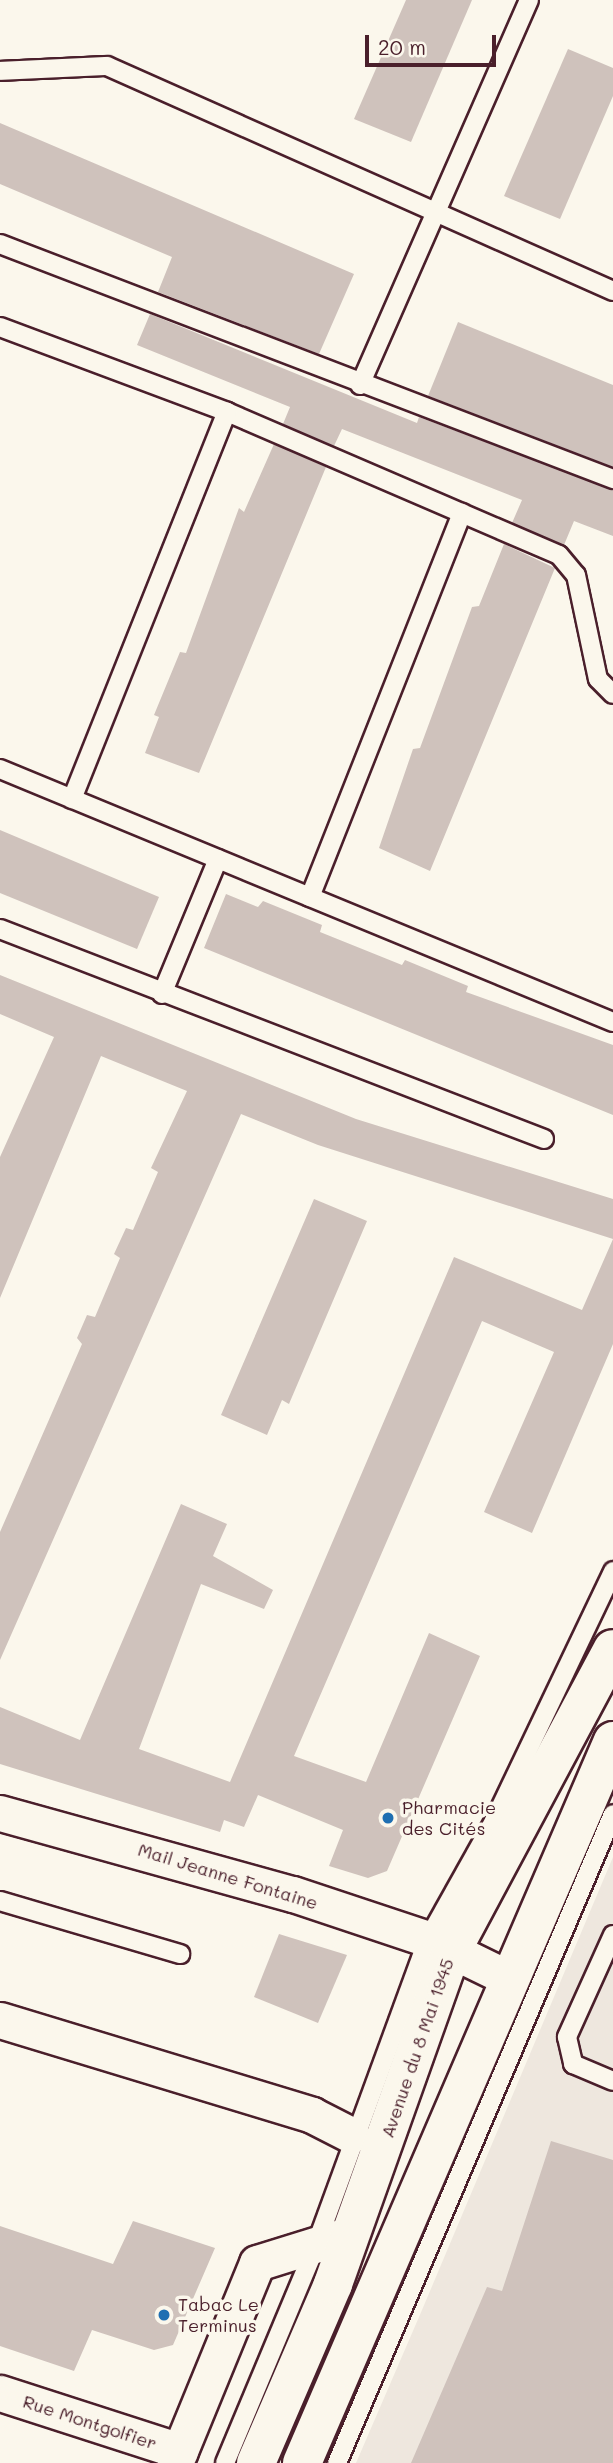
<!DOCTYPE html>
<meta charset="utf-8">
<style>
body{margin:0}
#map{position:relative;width:613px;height:2463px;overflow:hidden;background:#fbf7ec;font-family:Mali,sans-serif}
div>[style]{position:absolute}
.built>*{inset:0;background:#eee7de}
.building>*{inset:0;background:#cfc2bc}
.roads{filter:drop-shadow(2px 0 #4a1f2b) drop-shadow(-2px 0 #4a1f2b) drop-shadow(0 2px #4a1f2b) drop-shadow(0 -2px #4a1f2b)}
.lane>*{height:18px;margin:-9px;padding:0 9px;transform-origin:9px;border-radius:9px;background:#fbf7ec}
.street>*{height:35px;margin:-17.5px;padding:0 17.5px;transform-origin:17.5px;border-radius:17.5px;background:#fbf7ec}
.primary>*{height:38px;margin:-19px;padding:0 19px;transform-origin:19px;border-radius:19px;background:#fbf7ec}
.dots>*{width:19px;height:19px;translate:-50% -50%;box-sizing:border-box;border:4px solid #fbf7ec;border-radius:50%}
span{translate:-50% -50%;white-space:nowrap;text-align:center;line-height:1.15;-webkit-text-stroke:7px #fbf7ec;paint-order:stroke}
.poi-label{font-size:18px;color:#4a1f2b}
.left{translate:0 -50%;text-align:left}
.street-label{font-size:18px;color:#4a1f2b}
.scale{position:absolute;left:365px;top:35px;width:131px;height:32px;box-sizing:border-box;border:4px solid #4a1f2b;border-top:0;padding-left:9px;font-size:21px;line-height:24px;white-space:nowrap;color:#4a1f2b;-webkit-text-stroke:5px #fbf7ec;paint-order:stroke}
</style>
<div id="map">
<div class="built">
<div style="clip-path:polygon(613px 1857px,613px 2463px,356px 2463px,422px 2310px)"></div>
</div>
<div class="building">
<div style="clip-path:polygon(406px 0,472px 0,411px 142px,354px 119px)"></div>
<div style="clip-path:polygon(568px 49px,613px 68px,613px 96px,560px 219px,504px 196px)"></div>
<div style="clip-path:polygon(0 123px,354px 274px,319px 354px,158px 292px,172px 257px,0 184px)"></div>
<div style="clip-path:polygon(150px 314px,417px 423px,419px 417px,613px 490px,613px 536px,574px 521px,564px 545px,512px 523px,522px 500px,342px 429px,334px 446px,283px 424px,290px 407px,137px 345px)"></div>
<div style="clip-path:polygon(458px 322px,613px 385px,613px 467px,428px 396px)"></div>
<div style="clip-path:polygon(274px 444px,326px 467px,199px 773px,145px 753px,159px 717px,154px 715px,180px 652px,186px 653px,239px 508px,244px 512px)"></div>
<div style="clip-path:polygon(504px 544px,555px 568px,430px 871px,379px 848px,413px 749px,420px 748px,472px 607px,479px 606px)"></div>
<div style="clip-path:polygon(0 830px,159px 897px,137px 949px,0 893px)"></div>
<div style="clip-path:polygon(226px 894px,258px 907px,263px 901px,322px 925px,320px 932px,402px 965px,405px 960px,468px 986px,466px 992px,613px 1045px,613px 1115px,204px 948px)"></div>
<div style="clip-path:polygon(0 975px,356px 1119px,613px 1199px,613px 1344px,532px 1533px,484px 1512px,554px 1352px,482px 1321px,294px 1756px,366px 1782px,429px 1633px,480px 1656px,387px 1871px,368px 1878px,329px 1866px,343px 1830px,258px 1795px,244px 1827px,224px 1820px,220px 1832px,0 1764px,0 1707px,80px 1740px,181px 1504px,227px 1524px,213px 1556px,273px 1590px,264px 1609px,201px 1584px,139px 1749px,230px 1782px,454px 1257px,582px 1310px,613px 1239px,318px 1145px,241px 1114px,0 1660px,0 1532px,82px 1344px,77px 1338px,87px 1315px,95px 1317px,120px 1258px,114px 1254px,126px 1228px,133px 1230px,158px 1172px,151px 1168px,187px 1091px,101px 1056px,0 1298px,0 1157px,54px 1037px,0 1014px)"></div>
<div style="clip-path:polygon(314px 1199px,367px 1221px,289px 1404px,282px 1400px,267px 1435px,221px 1415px)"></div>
<div style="clip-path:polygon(279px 1934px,347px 1955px,318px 2023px,254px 1997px)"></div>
<div style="clip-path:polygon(551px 2141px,613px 2160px,613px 2463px,411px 2463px,487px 2287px,502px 2291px)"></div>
<div style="clip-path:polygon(133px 2221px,215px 2248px,173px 2345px,154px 2350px,92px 2330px,74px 2371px,0 2346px,0 2226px,113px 2264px)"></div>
</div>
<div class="roads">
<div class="lane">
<div style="left:0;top:71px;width:107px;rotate:-2.7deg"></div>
<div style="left:107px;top:66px;width:554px;rotate:23.97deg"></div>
<div style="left:0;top:244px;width:657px;rotate:20.97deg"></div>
<div style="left:0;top:327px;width:242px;rotate:20.5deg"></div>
<div style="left:227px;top:412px;width:361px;rotate:23.3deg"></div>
<div style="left:559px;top:555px;width:26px;rotate:50deg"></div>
<div style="left:576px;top:575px;width:106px;rotate:78.1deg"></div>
<div style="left:598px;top:679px;width:21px;rotate:45deg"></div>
<div style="left:360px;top:385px;width:420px;rotate:-66.3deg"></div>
<div style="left:0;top:769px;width:663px;rotate:22.43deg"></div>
<div style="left:72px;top:799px;width:417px;rotate:-68.2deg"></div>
<div style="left:310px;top:897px;width:413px;rotate:-68.4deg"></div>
<div style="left:0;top:929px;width:583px;rotate:21.11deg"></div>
<div style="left:162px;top:994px;width:146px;rotate:-67.5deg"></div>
<div style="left:0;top:1901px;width:188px;rotate:16.4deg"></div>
<div style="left:613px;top:1935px;width:112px;rotate:114.3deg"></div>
<div style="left:567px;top:2037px;width:28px;rotate:77deg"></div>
<div style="left:573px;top:2064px;width:43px;rotate:23deg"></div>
<div style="left:225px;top:2463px;width:236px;rotate:-67.3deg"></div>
<div style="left:316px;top:2245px;width:326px;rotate:-69.9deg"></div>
<div style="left:428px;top:1939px;width:135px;rotate:-60.8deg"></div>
<div style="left:494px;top:1821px;width:277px;rotate:-64.5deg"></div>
<div style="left:337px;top:2463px;width:705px;rotate:-66.96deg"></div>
</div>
<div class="street">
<div style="left:0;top:1813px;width:304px;rotate:15.5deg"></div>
<div style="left:293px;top:1894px;width:142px;rotate:18.4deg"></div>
<div style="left:428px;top:1939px;width:91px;rotate:26deg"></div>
<div style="left:0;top:2020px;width:326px;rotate:16.9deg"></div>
<div style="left:312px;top:2115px;width:44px;rotate:27.1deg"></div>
<div style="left:0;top:2393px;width:189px;rotate:17.9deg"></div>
<div style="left:175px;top:2463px;width:216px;rotate:-67.7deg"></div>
<div style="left:257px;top:2263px;width:97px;rotate:-17.3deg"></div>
</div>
<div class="primary">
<div style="left:256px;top:2463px;width:195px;rotate:-66.7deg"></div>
<div style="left:333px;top:2284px;width:355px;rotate:-70.4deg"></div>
<div style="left:452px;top:1950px;width:341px;rotate:-61.9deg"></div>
<div style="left:302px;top:2463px;width:786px;rotate:-66.7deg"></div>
</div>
</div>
<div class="dots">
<div style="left:388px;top:1818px;background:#1f6fb2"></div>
<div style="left:164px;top:2315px;background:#1f6fb2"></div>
</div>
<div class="poi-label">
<span class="left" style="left:402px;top:1818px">Pharmacie<br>des Cités</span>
<span class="left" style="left:178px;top:2315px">Tabac Le<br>Terminus</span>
</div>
<div class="street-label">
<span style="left:228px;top:1876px;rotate:17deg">Mail Jeanne Fontaine</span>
<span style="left:417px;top:2048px;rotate:-71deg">Avenue du 8 Mai 1945</span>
<span style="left:90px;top:2422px;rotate:18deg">Rue Montgolfier</span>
</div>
<div class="scale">20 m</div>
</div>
